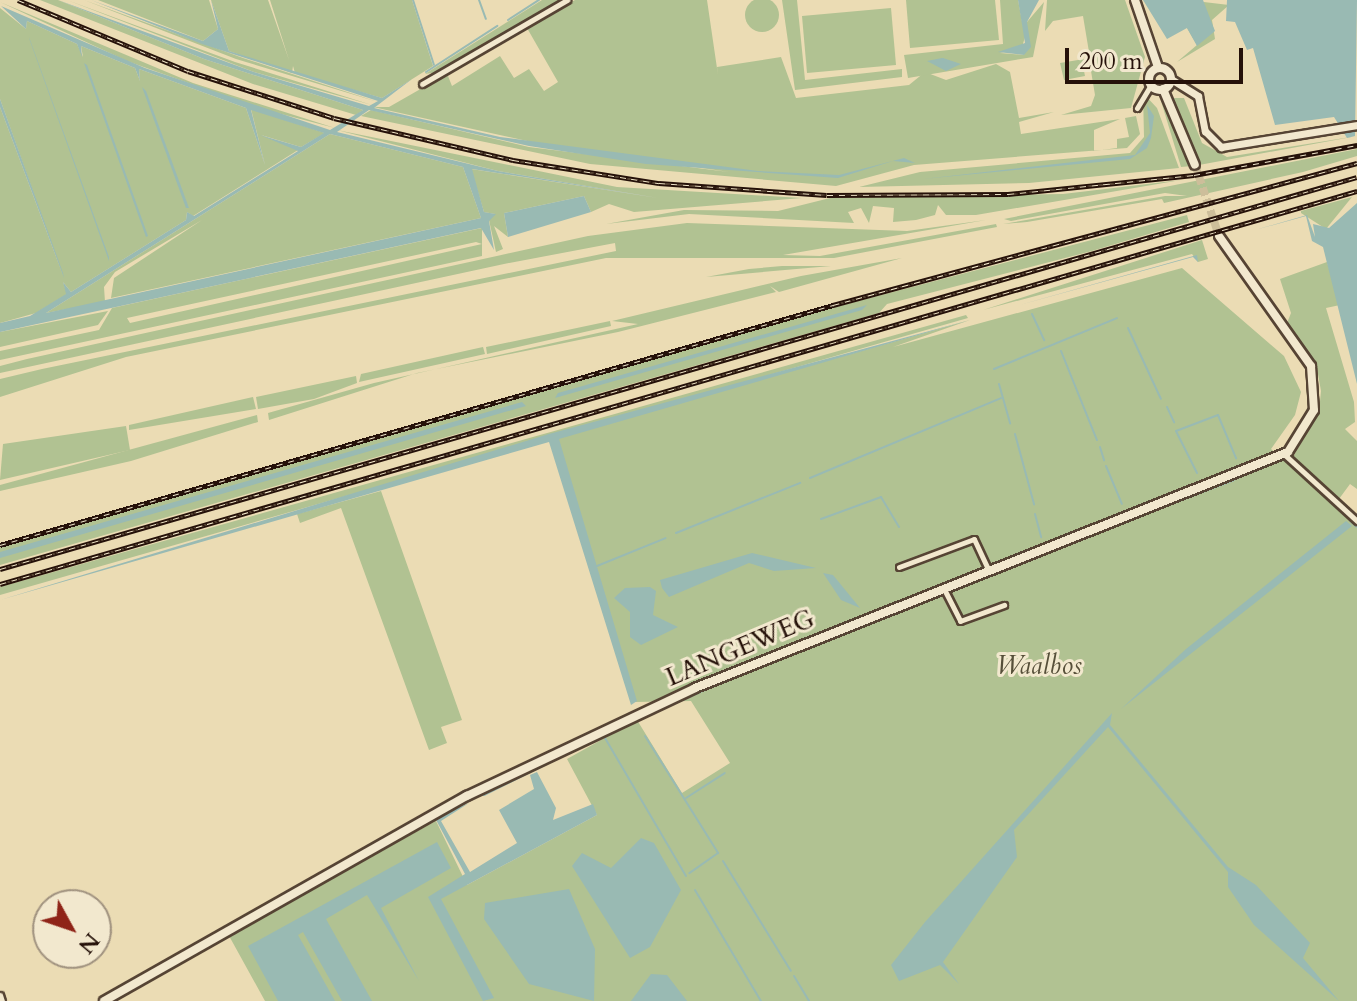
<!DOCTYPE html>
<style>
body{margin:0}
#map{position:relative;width:1357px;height:1001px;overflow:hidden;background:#ebdcb4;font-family:Cardo,serif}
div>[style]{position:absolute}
.green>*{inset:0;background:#b1c292}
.round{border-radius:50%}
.water>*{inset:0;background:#99bab3}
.stream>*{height:2px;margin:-1px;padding:0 1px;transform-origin:1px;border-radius:1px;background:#99bab3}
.secondary-tunnel>*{height:8px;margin-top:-4px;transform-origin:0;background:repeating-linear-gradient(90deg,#cdbe9a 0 8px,transparent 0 12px)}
.roads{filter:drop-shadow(2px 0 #564434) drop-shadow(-2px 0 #564434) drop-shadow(0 2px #564434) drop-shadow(0 -2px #564434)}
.minor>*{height:5px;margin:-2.5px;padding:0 2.5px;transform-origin:2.5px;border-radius:2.5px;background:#f2e8ce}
.tertiary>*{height:7px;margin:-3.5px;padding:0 3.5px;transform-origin:3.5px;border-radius:3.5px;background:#f2e8ce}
.secondary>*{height:8px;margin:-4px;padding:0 4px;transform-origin:4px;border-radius:4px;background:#f2e8ce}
.secondary>.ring{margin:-4px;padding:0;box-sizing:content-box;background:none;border:8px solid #f2e8ce;border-radius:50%}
.rail>*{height:5px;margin-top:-2.5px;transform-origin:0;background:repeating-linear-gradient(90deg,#f2e8ce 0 6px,#251109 0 12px);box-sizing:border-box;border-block:2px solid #251109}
span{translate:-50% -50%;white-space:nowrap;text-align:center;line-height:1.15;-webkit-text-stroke:6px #f2e8ce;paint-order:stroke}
.street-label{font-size:26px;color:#251109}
.park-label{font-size:26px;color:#564f39;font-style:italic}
.north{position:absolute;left:32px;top:889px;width:80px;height:80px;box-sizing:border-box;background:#f2e8ce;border:2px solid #a0927f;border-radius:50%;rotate:130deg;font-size:22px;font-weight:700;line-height:32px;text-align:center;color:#251109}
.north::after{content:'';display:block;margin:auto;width:28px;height:36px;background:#8f2418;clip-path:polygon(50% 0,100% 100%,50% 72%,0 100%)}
.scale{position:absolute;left:1065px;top:48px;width:178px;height:36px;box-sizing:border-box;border:4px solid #251109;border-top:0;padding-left:10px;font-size:24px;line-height:28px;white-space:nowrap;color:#251109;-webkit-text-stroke:6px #f2e8ce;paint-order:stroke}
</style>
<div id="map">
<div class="green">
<div class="round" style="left:745px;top:-2px;width:34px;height:34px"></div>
<div style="clip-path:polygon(40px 0,58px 0,204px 59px,363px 110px,356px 115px,253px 84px)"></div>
<div style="clip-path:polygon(67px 0,235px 62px,372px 105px,254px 72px)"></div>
<div style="clip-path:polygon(84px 0,243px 58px,378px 102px,236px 59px)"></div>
<div style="clip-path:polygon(98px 0,209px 0,218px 29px,203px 41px)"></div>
<div style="clip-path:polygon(211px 0,268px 0,289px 60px,270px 0,412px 0,433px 66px,382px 98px,295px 73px,293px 66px,292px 73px,229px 51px)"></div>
<div style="clip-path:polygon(542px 0,562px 0,453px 70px,425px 74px)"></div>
<div style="clip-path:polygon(575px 0,707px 0,718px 75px,717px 67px,781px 57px,796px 98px,909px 85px,925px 72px,946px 80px,996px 64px,1010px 72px,1019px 118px,1054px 112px,1019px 122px,1021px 134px,1120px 119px,1094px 130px,1094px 151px,1117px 148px,1117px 139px,1129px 137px,1125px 118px,1136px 116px,1140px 134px,1127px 148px,914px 165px,836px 186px,590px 164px,361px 116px,371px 110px,529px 147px,729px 172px,541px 144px,373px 107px,389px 107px,438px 79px,448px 76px,452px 86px,500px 56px,514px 78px,529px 69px,544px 91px,558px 82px,527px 28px)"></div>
<div style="clip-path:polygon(782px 0,797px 0,805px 80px,902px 69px,902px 77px,795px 90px)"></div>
<div style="clip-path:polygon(906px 0,995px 0,999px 40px,910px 48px)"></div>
<div style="clip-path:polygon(1000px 0,1018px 0,1025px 37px,1022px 47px,1000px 53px,1024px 55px,1027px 22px,1044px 2px,1033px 57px,908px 78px,904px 55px,1003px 44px)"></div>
<div style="clip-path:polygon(1047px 0,1125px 0,1145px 57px,1131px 108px,1061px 115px,1091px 106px,1095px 95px,1090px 65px,1083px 66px,1085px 76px,1064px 80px,1060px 63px,1090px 58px,1083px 16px,1053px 21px,1045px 31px)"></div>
<div style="clip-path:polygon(1187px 0,1229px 5px,1212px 20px,1215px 39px,1177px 62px,1197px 45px,1187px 28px)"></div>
<div style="clip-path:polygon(0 2px,193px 83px,335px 128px,258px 108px,127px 61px)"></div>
<div style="clip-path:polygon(0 8px,26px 29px,27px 21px,77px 44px,83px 57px,81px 46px,135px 68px,140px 81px,139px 69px,246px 108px,265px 165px,251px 109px,325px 133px,301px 147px,261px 135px,298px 150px,193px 216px,187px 212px,186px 220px,71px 292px,63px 282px,67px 294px,36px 313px,0 323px,0 107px,64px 278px,0 99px)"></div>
<div style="clip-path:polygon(891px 8px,896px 65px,807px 73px,802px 16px)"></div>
<div style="clip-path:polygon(1143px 93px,1157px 108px,1179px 168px,1029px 183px,859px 187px,920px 172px,1130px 153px,1144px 137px)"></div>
<div style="clip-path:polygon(1171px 98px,1184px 98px,1202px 143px,1227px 157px,1357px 136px,1199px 165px)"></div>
<div style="clip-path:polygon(1161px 101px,1184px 141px,1192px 166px,1181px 167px)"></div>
<div style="clip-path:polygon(337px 130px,617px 187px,802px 198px,634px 212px,609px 204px,591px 212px,584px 196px,504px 213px,508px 237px,494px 226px,503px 249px,496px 252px,489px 220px,495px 214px,484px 212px,471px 169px,658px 198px,498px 171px)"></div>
<div style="clip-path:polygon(330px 134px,463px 167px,481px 218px,111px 298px,114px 278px,202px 220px,115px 272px,104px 287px,105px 302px,46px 313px)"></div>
<div style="clip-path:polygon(1357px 149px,1357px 156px,1303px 172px,1164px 203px,1162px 199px,1027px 222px,1003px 224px,1165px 196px,1187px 196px,1165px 193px,1011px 221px,1004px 219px)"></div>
<div style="clip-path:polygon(1181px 180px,976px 215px,946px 215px,938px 205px,935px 215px,916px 220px,893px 222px,894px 208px,873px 206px,869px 223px,861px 208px,848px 212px,854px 223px,689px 214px,606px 224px,684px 210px,778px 211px,830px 198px,1063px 194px)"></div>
<div style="clip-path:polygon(1352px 197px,1326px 229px,1301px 213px,1301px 211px)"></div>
<div style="clip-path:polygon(1187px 215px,1189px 222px,1092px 251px,887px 304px,879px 313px,0 565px,0 547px,809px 314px)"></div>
<div style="clip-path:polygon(986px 220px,783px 255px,820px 256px,996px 224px,997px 227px,834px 258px,606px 258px,126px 357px,0 397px,0 379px,42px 369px,616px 251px,615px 243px,504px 264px,0 373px,0 366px,27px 359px,588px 236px,687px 223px,907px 231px)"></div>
<div style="clip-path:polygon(evenodd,482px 228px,482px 256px,0 360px,0 351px,99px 330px,112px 308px,482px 228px,476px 242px,482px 244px,130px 323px,127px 318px,476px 242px)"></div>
<div style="clip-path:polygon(1202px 240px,1208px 259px,1198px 262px,1192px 254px,983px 310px)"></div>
<div style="clip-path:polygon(902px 258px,779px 292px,770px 286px,776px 292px,618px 332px,417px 373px,269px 420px,268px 413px,374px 383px,638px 324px,612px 321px,801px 276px)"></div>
<div style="clip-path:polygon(1327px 262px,1340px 305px,1326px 308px,1354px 402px,1355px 422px,1345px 429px,1357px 441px,1357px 489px,1350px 484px,1339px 499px,1293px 457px,1319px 412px,1321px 391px,1316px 363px,1287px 323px,1291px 313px,1280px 279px)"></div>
<div style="clip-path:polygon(782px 266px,831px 266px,706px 277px,749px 269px)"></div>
<div style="clip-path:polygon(1182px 268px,1284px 356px,1301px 392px,1295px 415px,1271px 449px,1357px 523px,1357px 1001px,265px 1001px,228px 934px,436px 821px,467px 885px,597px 815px,567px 759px,637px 720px,682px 793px,730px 763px,691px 701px,635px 702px,555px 438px,970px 320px,893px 347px)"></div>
<div style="clip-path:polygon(108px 311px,98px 325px,0 347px,0 332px)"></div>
<div style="clip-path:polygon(966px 315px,968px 318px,0 595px,0 587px)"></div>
<div style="clip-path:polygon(610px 321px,611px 326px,487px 354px,486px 347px)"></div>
<div style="clip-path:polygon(483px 347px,485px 354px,359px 382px,361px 374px)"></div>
<div style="clip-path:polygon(356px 376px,357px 383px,314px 399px,258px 409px,256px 397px)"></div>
<div style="clip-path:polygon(253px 397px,256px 409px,129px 430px,129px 425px)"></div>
<div style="clip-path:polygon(257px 415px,258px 422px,131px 461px,0 491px,0 485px)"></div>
<div style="clip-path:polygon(126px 426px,130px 450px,0 480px,3px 444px)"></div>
<div style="clip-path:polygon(381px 491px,462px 720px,441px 727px,447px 743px,429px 750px,341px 508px,300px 523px,297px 514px)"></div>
</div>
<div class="water">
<div style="clip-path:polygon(evenodd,58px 0,254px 72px,369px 106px,378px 101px,202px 44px,91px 0,203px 41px,218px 29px,211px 0,229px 51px,382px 98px,412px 79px,374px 108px,500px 137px,758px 171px,839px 175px,904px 158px,915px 163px,893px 161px,838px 178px,646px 164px,529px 146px,369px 110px,337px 132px,498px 171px,658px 198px,472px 169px,484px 212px,496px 214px,489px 221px,494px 250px,481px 228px,0 332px,0 323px,30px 316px,66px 294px,63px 282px,71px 292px,186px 220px,187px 212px,194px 216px,298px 151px,260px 135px,301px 147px,324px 133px,251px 110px,265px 165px,246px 108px,139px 69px,140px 81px,135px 68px,81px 46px,82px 57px,77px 44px,27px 21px,26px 29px,1px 6px,145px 68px,330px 130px,363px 110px,204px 59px,58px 0,330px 134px,463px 167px,481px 218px,46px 313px,330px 134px)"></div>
<div style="clip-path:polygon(1018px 0,1039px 0,1027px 22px,1031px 47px,1024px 55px,998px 52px,1025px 43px)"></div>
<div style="clip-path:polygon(1143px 0,1203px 0,1215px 31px,1197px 46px,1187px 28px,1167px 39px)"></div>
<div style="clip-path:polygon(1227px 0,1357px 0,1355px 136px,1347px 138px,1334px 117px,1275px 125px,1253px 48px,1247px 50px,1235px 22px,1226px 21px)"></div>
<div style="clip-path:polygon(29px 37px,109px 257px,109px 261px,30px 41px)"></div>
<div style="clip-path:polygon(942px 58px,943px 58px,961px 64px,946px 71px,927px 61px)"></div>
<div style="clip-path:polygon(84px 63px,87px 65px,148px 236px,146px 237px)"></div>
<div style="clip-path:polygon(142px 87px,146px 91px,189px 208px,186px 208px)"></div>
<div style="clip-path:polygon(0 99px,63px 273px,64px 278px,0 107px)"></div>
<div style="clip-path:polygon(1147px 105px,1154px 116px,1151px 138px,1147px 148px,1130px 159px,923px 179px,1135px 155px,1150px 133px)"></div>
<div style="clip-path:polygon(584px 196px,591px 212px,508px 237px,504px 213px)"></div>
<div style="clip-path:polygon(1357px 203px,1357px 384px,1323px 247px,1312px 241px,1306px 216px,1255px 230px,1307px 215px,1315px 237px,1313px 224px,1329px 228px)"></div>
<div style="clip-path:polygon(1197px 255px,1198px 262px,1193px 257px,984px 315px)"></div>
<div style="clip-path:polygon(867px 305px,862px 310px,555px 398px,558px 393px)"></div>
<div style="clip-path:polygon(970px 320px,559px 439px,637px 701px,631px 705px,549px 442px,0 600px,549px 434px)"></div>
<div style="clip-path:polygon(522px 402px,526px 406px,0 558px,0 552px)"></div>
<div style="clip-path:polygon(1346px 521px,1352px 526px,1121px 709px,1186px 649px)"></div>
<div style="clip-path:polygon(752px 553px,816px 568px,774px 571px,749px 563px,669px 597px,662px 588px,660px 580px)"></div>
<div style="clip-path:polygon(823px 573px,833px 575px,860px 608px,841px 600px)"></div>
<div style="clip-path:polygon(650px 587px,656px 591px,653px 615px,678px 627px,641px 645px,630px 637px,630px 612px,614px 598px,625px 588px)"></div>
<div style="clip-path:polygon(1112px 713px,1110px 725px,1228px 867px,1256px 885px,1310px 943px,1303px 958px,1339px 1001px,1254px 925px,1228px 887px,1228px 872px,1108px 727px,1014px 830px,1017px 857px,943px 962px,959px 984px,940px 965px,899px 981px,891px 965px,925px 922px)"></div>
<div style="clip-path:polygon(537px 772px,556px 808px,553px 820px,593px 804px,597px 815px,441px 899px,494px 998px,483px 1001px,428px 897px,465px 874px,435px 818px,469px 803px,441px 821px,470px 872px,517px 843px,499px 810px,534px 789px,530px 775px)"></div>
<div style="clip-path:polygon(641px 838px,654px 843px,681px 890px,650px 947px,630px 958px,572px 866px,582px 853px,611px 868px)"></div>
<div style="clip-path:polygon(437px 842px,451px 868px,381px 908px,419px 981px,367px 895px,326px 919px,372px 1001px,342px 1001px,303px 932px,298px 935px,335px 1001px,278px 1001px,248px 946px)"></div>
<div style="clip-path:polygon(569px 889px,595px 949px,594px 1001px,529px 984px,484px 919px,485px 903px)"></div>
<div style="clip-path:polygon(651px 974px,667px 975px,687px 1001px,631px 1001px)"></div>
</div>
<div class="stream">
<div style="left:413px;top:0;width:68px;rotate:72.1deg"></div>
<div style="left:479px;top:0;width:20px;rotate:70deg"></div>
<div style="left:508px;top:20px;width:37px;rotate:-33deg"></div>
<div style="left:426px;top:72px;width:85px;rotate:-32.9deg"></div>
<div style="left:1032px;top:314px;width:29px;rotate:65deg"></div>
<div style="left:1128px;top:328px;width:78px;rotate:65.1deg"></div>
<div style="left:1061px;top:351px;width:96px;rotate:68deg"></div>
<div style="left:994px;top:369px;width:133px;rotate:-22.5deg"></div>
<div style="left:999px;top:384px;width:41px;rotate:74.2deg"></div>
<div style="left:1167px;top:407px;width:17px;rotate:65deg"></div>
<div style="left:1015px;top:434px;width:73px;rotate:74.8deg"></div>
<div style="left:1100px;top:447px;width:14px;rotate:73deg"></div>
<div style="left:1106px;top:466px;width:41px;rotate:67.2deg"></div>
<div style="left:1197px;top:473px;width:47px;rotate:-116.6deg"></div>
<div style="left:1176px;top:431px;width:45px;rotate:-20.9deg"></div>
<div style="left:1218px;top:415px;width:47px;rotate:67.3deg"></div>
<div style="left:810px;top:478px;width:207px;rotate:-22.7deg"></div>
<div style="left:1035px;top:514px;width:24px;rotate:75deg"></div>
<div style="left:821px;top:519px;width:64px;rotate:-20.1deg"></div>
<div style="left:881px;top:497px;width:35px;rotate:59deg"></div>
<div style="left:1350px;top:521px;width:9px;rotate:41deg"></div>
<div style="left:1100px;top:531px;width:143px;rotate:-20.8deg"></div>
<div style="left:676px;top:533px;width:134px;rotate:-22deg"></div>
<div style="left:597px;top:566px;width:74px;rotate:-22.1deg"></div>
<div style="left:673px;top:704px;width:84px;rotate:-23.8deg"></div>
<div style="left:645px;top:736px;width:138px;rotate:58deg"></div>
<div style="left:718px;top:853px;width:35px;rotate:145deg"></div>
<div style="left:605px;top:738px;width:160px;rotate:59.6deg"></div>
<div style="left:484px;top:795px;width:165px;rotate:-26.3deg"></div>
<div style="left:686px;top:798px;width:46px;rotate:-32.7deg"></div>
<div style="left:723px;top:861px;width:129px;rotate:58.3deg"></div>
<div style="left:695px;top:890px;width:129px;rotate:59.3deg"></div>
<div style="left:794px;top:976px;width:29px;rotate:59deg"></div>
</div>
<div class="secondary-tunnel">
<div style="left:1195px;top:165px;width:75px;rotate:71.3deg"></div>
</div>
<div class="roads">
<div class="minor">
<div style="left:422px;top:84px;width:168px;rotate:-30.1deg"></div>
<div style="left:1137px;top:108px;width:27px;rotate:-59deg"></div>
<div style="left:1285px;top:455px;width:98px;rotate:42.5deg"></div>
<div style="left:899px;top:567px;width:80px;rotate:-20.5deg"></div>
<div style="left:974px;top:539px;width:33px;rotate:65deg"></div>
<div style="left:943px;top:587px;width:38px;rotate:63deg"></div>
<div style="left:960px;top:621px;width:47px;rotate:-20deg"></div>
<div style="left:0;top:995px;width:6px;rotate:72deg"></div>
</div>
<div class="tertiary">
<div style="left:1171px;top:79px;width:32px;rotate:32deg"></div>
<div style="left:1198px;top:96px;width:36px;rotate:79deg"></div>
<div style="left:1205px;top:131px;width:23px;rotate:45deg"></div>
<div style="left:1221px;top:147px;width:138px;rotate:-9.2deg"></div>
</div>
<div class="secondary">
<div style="left:1135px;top:0;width:71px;rotate:71.1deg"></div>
<div class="ring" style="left:1149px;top:68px;width:14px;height:14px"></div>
<div style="left:1163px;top:89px;width:82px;rotate:67.2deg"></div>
<div style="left:104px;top:1001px;width:417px;rotate:-29.5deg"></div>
<div style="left:467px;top:796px;width:252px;rotate:-25.3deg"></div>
<div style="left:695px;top:688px;width:638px;rotate:-21.7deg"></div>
<div style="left:1288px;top:452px;width:49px;rotate:-58.2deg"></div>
<div style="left:1314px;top:410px;width:44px;rotate:-93.9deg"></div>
<div style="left:1311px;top:366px;width:159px;rotate:-125.3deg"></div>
</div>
</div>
<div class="rail">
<div style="left:18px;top:0;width:184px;rotate:22.7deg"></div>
<div style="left:188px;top:71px;width:153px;rotate:17.8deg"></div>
<div style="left:334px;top:118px;width:184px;rotate:13.2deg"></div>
<div style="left:513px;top:160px;width:148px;rotate:9deg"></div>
<div style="left:659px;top:183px;width:168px;rotate:4.1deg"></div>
<div style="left:827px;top:195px;width:181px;rotate:-0.3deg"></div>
<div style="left:1008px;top:194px;width:187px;rotate:-5.8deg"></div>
<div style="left:1194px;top:175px;width:166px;rotate:-10.4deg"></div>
<div style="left:0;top:545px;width:867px;rotate:-16.07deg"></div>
<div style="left:833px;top:305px;width:543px;rotate:-15.16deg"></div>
<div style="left:0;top:569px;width:1412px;rotate:-16.11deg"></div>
<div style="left:0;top:584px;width:1413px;rotate:-16.15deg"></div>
</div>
<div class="street-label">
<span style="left:740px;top:648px;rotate:-23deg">LANGEWEG</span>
</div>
<div class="park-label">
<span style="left:1039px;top:666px">Waalbos</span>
</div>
<div class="north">N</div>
<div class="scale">200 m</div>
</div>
